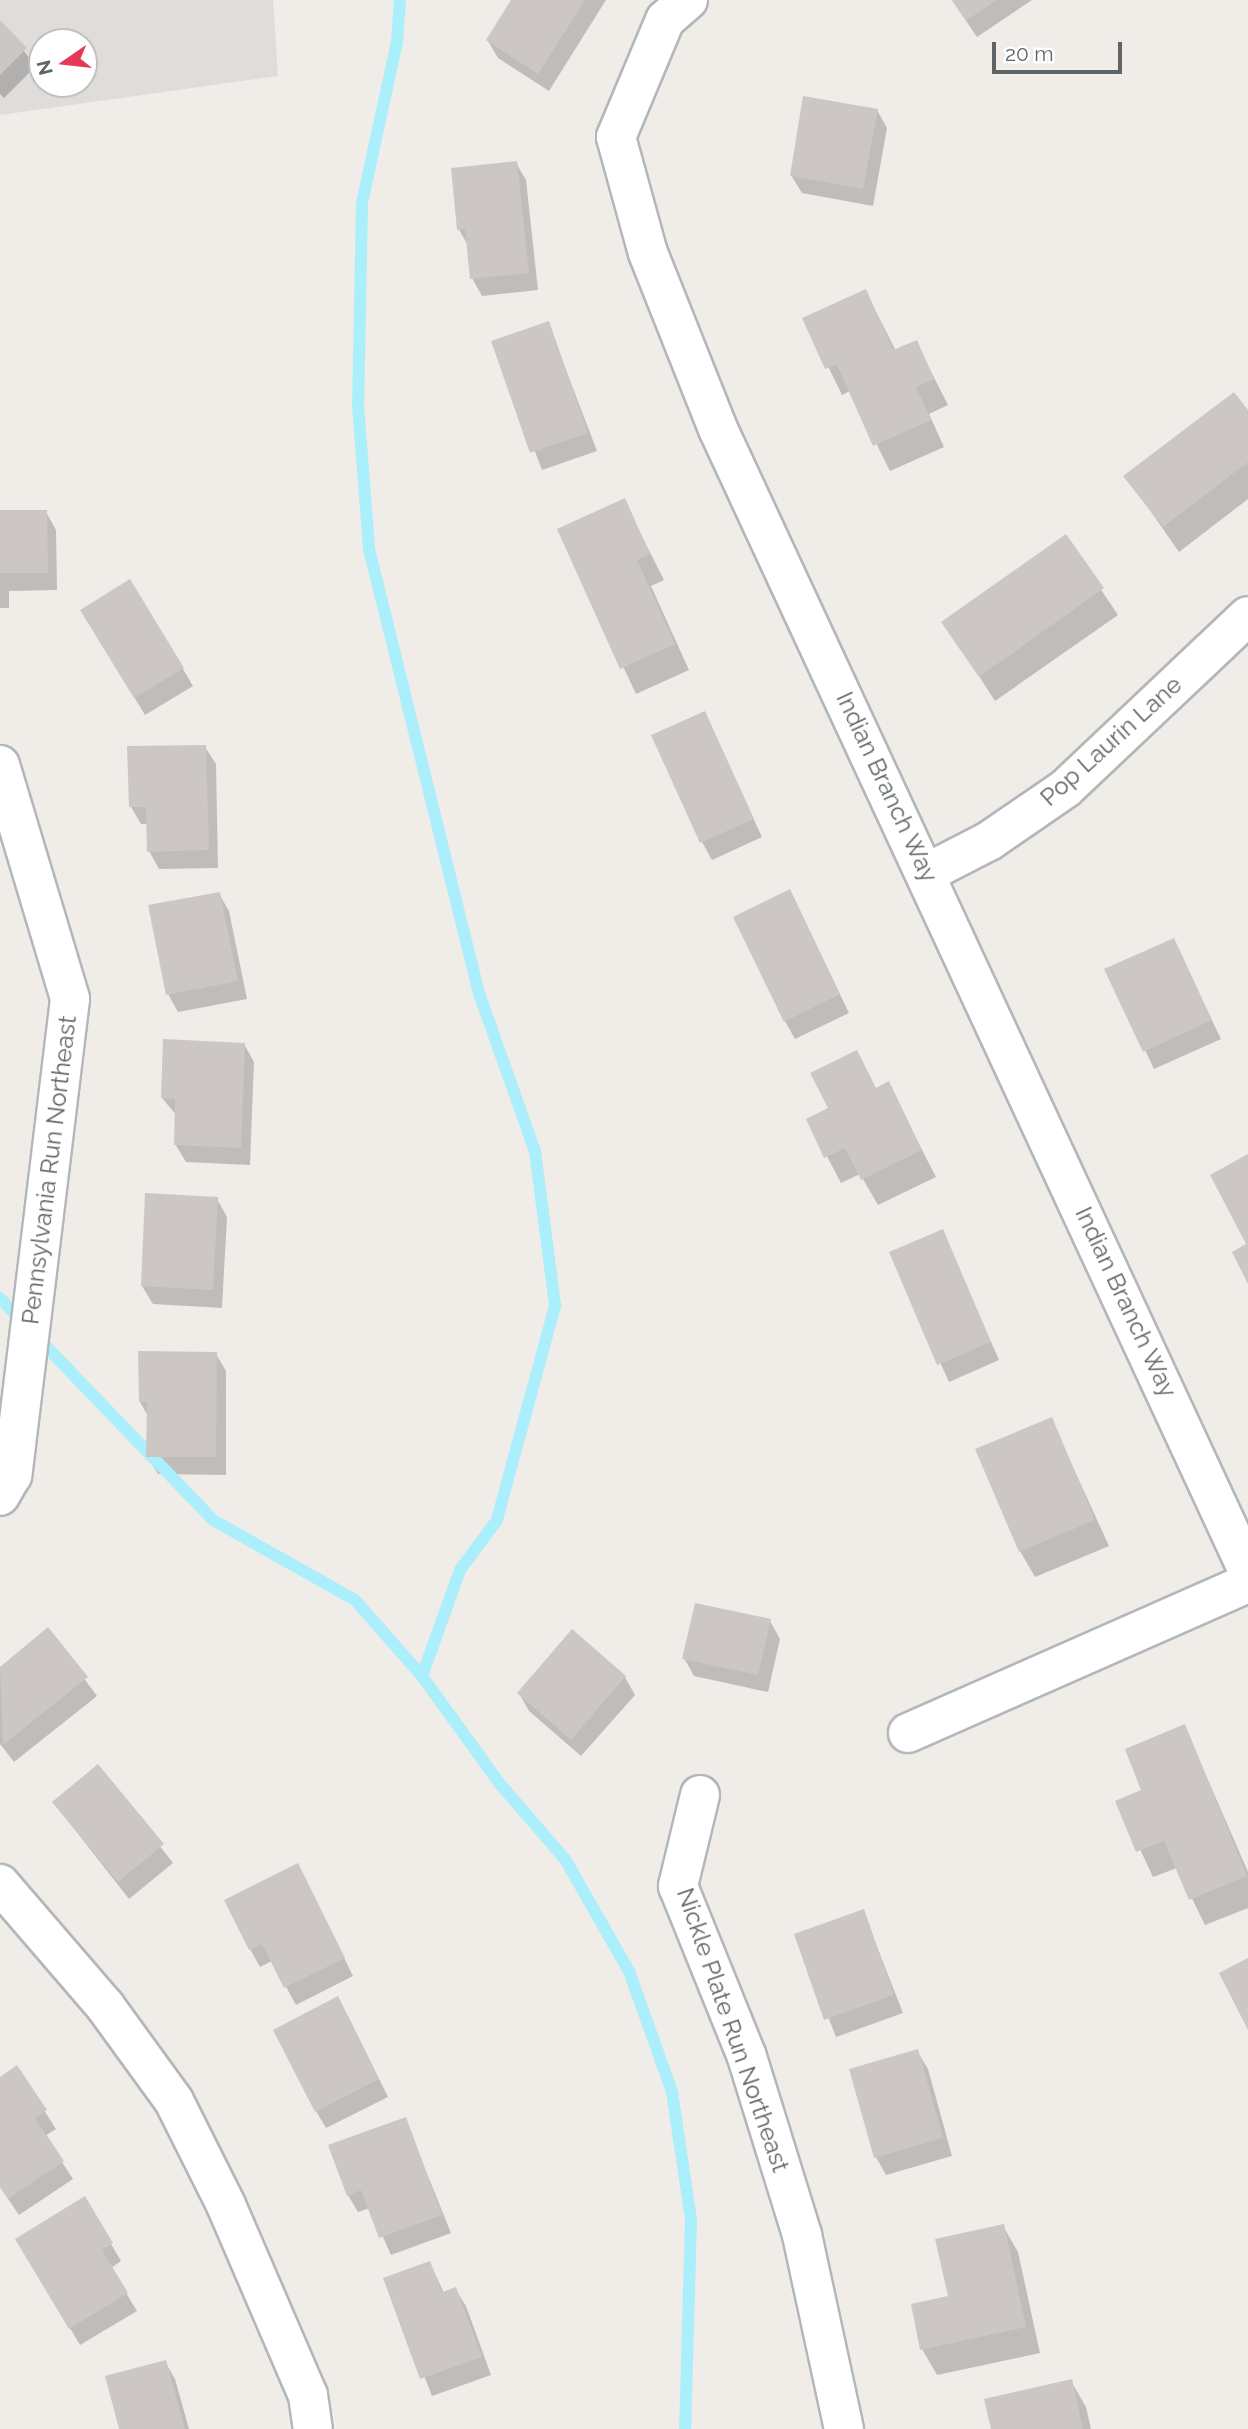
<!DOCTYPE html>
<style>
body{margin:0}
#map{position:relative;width:1248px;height:2429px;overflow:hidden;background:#f0ece8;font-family:Raleway,sans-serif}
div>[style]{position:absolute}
.industrial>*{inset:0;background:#dfdcda}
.shadow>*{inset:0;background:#0003}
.stream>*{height:12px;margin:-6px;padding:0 6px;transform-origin:6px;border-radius:6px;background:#abeefc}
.building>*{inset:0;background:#ccc7c4}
.roads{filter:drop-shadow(2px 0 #b3b7b9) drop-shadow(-2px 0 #b3b7b9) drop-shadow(0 2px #b3b7b9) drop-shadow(0 -2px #b3b7b9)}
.minor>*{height:38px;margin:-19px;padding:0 19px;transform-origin:19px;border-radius:19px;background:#fff}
span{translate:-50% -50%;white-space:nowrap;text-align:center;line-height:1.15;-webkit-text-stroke:5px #fff;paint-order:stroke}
.street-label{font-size:24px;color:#5f6567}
.north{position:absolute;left:28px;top:28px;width:70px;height:70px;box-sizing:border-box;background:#fff;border:2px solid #bfc1c2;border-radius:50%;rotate:256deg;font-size:19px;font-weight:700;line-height:28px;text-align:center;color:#5f6567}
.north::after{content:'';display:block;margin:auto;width:24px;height:32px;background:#e43957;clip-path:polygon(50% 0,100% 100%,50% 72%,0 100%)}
.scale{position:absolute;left:992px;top:42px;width:130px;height:32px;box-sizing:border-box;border:4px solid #5f6567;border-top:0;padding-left:9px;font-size:21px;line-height:24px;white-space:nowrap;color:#5f6567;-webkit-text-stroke:5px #fff;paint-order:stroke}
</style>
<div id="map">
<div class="industrial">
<div style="clip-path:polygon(evenodd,0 0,273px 0,278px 76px,0 115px,0 0,42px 42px,84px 42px,84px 84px,42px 84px,42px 42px)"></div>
</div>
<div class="shadow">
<div style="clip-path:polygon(513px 0,606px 0,549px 91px,498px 58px,488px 41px)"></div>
<div style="clip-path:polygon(952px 0,1032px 0,977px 37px)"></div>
<div style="clip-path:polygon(0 22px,36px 66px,4px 98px,0 94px)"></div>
<div style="clip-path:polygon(877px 110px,887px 128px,873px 206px,802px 193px,791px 175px)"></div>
<div style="clip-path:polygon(516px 163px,526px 180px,538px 290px,482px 296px,472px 278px,468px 245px,459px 230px)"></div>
<div style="clip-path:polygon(866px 292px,896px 351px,916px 342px,948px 405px,929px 414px,944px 447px,890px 471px,850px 391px,842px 395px,805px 319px)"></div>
<div style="clip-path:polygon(548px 323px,597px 451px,542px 470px,493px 342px)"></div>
<div style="clip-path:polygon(1248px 413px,1248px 499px,1179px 552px,1126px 476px)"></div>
<div style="clip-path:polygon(624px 501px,664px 580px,651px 586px,689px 670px,636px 694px,559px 530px)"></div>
<div style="clip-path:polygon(0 512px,46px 512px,56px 530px,57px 590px,9px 591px,9px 608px,0 608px)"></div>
<div style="clip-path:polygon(1065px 536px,1118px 615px,995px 701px,944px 622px)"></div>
<div style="clip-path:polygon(92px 628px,183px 669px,193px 686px,145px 715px)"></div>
<div style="clip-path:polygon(704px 713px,762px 837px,712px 860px,702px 842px)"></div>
<div style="clip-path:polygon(205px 747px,216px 764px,218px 868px,159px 869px,149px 851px,148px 824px,141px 824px,131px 807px)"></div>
<div style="clip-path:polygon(790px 891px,849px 1013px,795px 1039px,785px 1021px)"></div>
<div style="clip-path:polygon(219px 894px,229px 911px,247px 999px,178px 1012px,168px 994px)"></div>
<div style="clip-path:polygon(1173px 940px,1221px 1039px,1154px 1069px,1107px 970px)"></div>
<div style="clip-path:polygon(244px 1044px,254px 1062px,250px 1165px,186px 1162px,175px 1144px,177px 1116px,162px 1098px)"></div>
<div style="clip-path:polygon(888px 1084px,936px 1177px,878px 1205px,860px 1174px,841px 1183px,808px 1120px)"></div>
<div style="clip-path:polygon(217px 1199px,227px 1217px,222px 1308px,153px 1304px,142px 1286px)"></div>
<div style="clip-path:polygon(942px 1231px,999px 1360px,949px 1382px,891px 1253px)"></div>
<div style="clip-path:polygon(216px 1354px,226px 1371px,226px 1475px,158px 1474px,148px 1457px,148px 1416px,140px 1402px)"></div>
<div style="clip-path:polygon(1051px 1419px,1109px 1546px,1035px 1577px,1020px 1551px)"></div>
<div style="clip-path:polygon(770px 1621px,780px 1639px,768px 1692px,694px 1676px,684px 1658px)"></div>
<div style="clip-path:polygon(48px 1630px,97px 1696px,14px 1762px,0 1744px,0 1669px)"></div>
<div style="clip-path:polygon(625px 1677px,635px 1695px,581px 1756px,529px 1711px,519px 1693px)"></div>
<div style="clip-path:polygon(1185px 1727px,1248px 1872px,1248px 1908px,1205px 1925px,1177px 1868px,1153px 1877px,1118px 1802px,1143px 1791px)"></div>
<div style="clip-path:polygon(98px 1766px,173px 1863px,129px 1899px,54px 1803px)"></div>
<div style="clip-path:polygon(307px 1883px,353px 1976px,296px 2005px,272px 1961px,260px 1967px,250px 1949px)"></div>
<div style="clip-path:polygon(863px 1911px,903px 2013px,836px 2037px,796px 1935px)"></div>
<div style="clip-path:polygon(348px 2016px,388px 2097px,326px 2128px,316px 2111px)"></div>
<div style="clip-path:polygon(917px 2051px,928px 2069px,952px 2156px,886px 2175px,876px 2157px)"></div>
<div style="clip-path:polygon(17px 2068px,56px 2129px,45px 2136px,73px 2179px,19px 2215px,0 2187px,0 2079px)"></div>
<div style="clip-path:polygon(405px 2119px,451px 2233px,391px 2255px,370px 2208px,358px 2212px,348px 2195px)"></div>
<div style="clip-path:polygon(84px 2198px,121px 2261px,111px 2268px,137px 2311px,80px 2345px,17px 2239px)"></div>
<div style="clip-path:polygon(1003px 2226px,1018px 2252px,1040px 2353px,937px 2375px,922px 2349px,950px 2297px)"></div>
<div style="clip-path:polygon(430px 2263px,444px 2293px,455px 2289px,466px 2306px,491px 2375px,432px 2396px,386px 2279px)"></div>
<div style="clip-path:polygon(165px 2362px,175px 2379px,189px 2429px,121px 2429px)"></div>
<div style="clip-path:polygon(1071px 2381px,1086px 2407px,1091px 2429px,993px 2429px)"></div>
</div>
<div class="stream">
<div style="left:400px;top:0;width:42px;rotate:94.1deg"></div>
<div style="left:397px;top:42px;width:165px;rotate:102.3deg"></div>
<div style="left:362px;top:203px;width:202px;rotate:91.1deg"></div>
<div style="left:358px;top:405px;width:144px;rotate:85.6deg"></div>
<div style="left:369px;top:549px;width:461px;rotate:76.1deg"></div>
<div style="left:480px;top:996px;width:164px;rotate:70.5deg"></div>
<div style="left:535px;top:1151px;width:156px;rotate:82.6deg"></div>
<div style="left:555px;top:1306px;width:222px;rotate:105.2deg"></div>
<div style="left:497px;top:1520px;width:62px;rotate:126.5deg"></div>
<div style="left:460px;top:1570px;width:113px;rotate:109.7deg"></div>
<div style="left:0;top:1298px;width:35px;rotate:47deg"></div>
<div style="left:37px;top:1337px;width:254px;rotate:46.1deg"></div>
<div style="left:213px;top:1520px;width:163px;rotate:29.4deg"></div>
<div style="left:355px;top:1600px;width:101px;rotate:48.6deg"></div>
<div style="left:422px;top:1676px;width:133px;rotate:54.2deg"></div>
<div style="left:500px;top:1784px;width:99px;rotate:49.1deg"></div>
<div style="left:565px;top:1859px;width:129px;rotate:60.3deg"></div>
<div style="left:629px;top:1971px;width:128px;rotate:70.4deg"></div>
<div style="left:672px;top:2092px;width:128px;rotate:81.5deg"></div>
<div style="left:691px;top:2219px;width:210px;rotate:91.6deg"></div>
</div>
<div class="building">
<div style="clip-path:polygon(511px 0,585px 0,538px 74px,486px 40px)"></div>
<div style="clip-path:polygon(952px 0,996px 0,966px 21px)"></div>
<div style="clip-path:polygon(0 20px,27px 48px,0 75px)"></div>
<div style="clip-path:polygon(803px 96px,878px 109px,863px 189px,790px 176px)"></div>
<div style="clip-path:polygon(517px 161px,529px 273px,470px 279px,465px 229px,457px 230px,451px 168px)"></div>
<div style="clip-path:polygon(866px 289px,893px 350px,917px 340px,934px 379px,916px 387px,931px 420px,873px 446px,837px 365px,825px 369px,802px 318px)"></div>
<div style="clip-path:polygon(549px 321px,588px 433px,530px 453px,491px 341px)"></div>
<div style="clip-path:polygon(1234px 392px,1248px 410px,1248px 462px,1163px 527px,1123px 476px)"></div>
<div style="clip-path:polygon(625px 498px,650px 554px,637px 560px,675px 644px,620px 669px,557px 529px)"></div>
<div style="clip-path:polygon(0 510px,47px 510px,48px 573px,0 573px)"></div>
<div style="clip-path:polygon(1066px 534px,1104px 588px,979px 677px,941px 622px)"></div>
<div style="clip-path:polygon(130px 579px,184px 668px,134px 698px,80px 610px)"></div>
<div style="clip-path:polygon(705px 711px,754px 819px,700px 843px,651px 735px)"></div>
<div style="clip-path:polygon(206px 745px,209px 850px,147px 852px,146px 807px,129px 807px,127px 746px)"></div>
<div style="clip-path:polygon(790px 889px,840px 994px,784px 1022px,733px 917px)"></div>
<div style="clip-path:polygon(220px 892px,238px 981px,166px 995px,148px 905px)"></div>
<div style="clip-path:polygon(1174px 938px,1212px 1020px,1143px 1052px,1104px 969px)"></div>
<div style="clip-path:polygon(163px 1039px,245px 1043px,241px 1148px,174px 1145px,175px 1099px,161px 1098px)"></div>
<div style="clip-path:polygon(857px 1050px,876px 1088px,889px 1081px,922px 1150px,861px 1180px,845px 1148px,824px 1158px,806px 1119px,828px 1108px,810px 1073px)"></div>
<div style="clip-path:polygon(1248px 1154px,1248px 1284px,1232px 1252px,1246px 1244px,1210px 1175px)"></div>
<div style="clip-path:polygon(145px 1193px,218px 1197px,213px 1290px,141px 1286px)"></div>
<div style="clip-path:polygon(943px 1229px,991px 1342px,937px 1365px,889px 1252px)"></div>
<div style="clip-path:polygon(138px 1351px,217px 1352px,216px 1457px,146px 1457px,147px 1402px,139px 1402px)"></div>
<div style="clip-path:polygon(1052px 1417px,1095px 1520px,1019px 1552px,975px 1449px)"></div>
<div style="clip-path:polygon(695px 1603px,771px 1619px,758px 1675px,682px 1659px)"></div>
<div style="clip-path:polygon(48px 1627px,88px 1677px,3px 1745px,0 1667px)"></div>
<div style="clip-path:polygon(572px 1629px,626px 1676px,571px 1740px,517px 1693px)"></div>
<div style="clip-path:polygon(1185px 1724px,1247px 1876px,1189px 1900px,1164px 1841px,1136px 1852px,1115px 1801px,1141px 1790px,1125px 1749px)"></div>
<div style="clip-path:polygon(98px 1764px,164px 1844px,118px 1882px,52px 1802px)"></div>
<div style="clip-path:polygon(298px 1863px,345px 1958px,284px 1988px,262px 1944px,249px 1950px,224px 1900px)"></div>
<div style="clip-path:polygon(864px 1909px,894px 1995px,824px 2020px,794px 1934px)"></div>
<div style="clip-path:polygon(1248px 1958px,1248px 2030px,1219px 1973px)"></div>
<div style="clip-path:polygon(338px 1996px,379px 2079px,315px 2112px,273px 2030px)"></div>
<div style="clip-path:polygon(918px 2049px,943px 2138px,874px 2158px,849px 2069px)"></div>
<div style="clip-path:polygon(17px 2065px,47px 2110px,35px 2118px,64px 2161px,8px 2199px,0 2187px,0 2077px)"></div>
<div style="clip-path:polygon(406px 2117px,442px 2215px,379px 2238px,361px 2190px,347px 2196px,328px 2145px)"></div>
<div style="clip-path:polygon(85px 2196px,113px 2243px,102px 2250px,128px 2293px,69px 2329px,15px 2239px)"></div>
<div style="clip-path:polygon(1004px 2224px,1026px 2327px,920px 2350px,911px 2304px,948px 2296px,935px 2239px)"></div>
<div style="clip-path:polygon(430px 2261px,442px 2292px,456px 2287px,482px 2357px,420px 2379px,383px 2278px)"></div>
<div style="clip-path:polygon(166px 2360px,185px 2429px,119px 2429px,105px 2376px)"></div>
<div style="clip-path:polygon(1072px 2379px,1083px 2429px,991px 2429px,984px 2399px)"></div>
</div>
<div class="roads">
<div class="minor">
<div style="left:688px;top:0;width:30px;rotate:139deg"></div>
<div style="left:665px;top:20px;width:127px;rotate:112.7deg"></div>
<div style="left:616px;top:137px;width:120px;rotate:74.6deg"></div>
<div style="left:648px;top:253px;width:189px;rotate:68.3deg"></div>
<div style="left:718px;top:429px;width:1259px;rotate:65.1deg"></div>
<div style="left:0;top:765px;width:244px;rotate:73.3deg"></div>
<div style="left:70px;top:999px;width:480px;rotate:96.9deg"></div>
<div style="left:12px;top:1475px;width:24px;rotate:120deg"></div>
<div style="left:927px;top:873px;width:70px;rotate:-27.3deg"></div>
<div style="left:989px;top:841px;width:93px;rotate:-34.5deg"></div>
<div style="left:1066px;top:788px;width:250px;rotate:-43.4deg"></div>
<div style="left:908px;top:1733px;width:372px;rotate:-23.8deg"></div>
<div style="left:700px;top:1795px;width:94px;rotate:103.6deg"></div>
<div style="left:678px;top:1886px;width:184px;rotate:68deg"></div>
<div style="left:747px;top:2057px;width:186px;rotate:72.8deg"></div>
<div style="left:802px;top:2235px;width:198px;rotate:77.8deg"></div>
<div style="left:0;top:1884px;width:161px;rotate:49.3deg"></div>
<div style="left:105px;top:2006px;width:117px;rotate:54deg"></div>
<div style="left:174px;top:2101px;width:116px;rotate:63.4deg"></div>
<div style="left:226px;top:2205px;width:207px;rotate:66.7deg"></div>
<div style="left:308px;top:2395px;width:34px;rotate:82deg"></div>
</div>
</div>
<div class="street-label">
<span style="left:1111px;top:741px;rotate:-42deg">Pop Laurin Lane</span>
<span style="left:887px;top:787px;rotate:65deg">Indian Branch Way</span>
<span style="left:49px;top:1170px;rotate:-83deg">Pennsylvania Run Northeast</span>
<span style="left:1126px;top:1302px;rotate:65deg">Indian Branch Way</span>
<span style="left:733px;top:2030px;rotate:71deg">Nickle Plate Run Northeast</span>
</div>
<div class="north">N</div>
<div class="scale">20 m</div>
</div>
